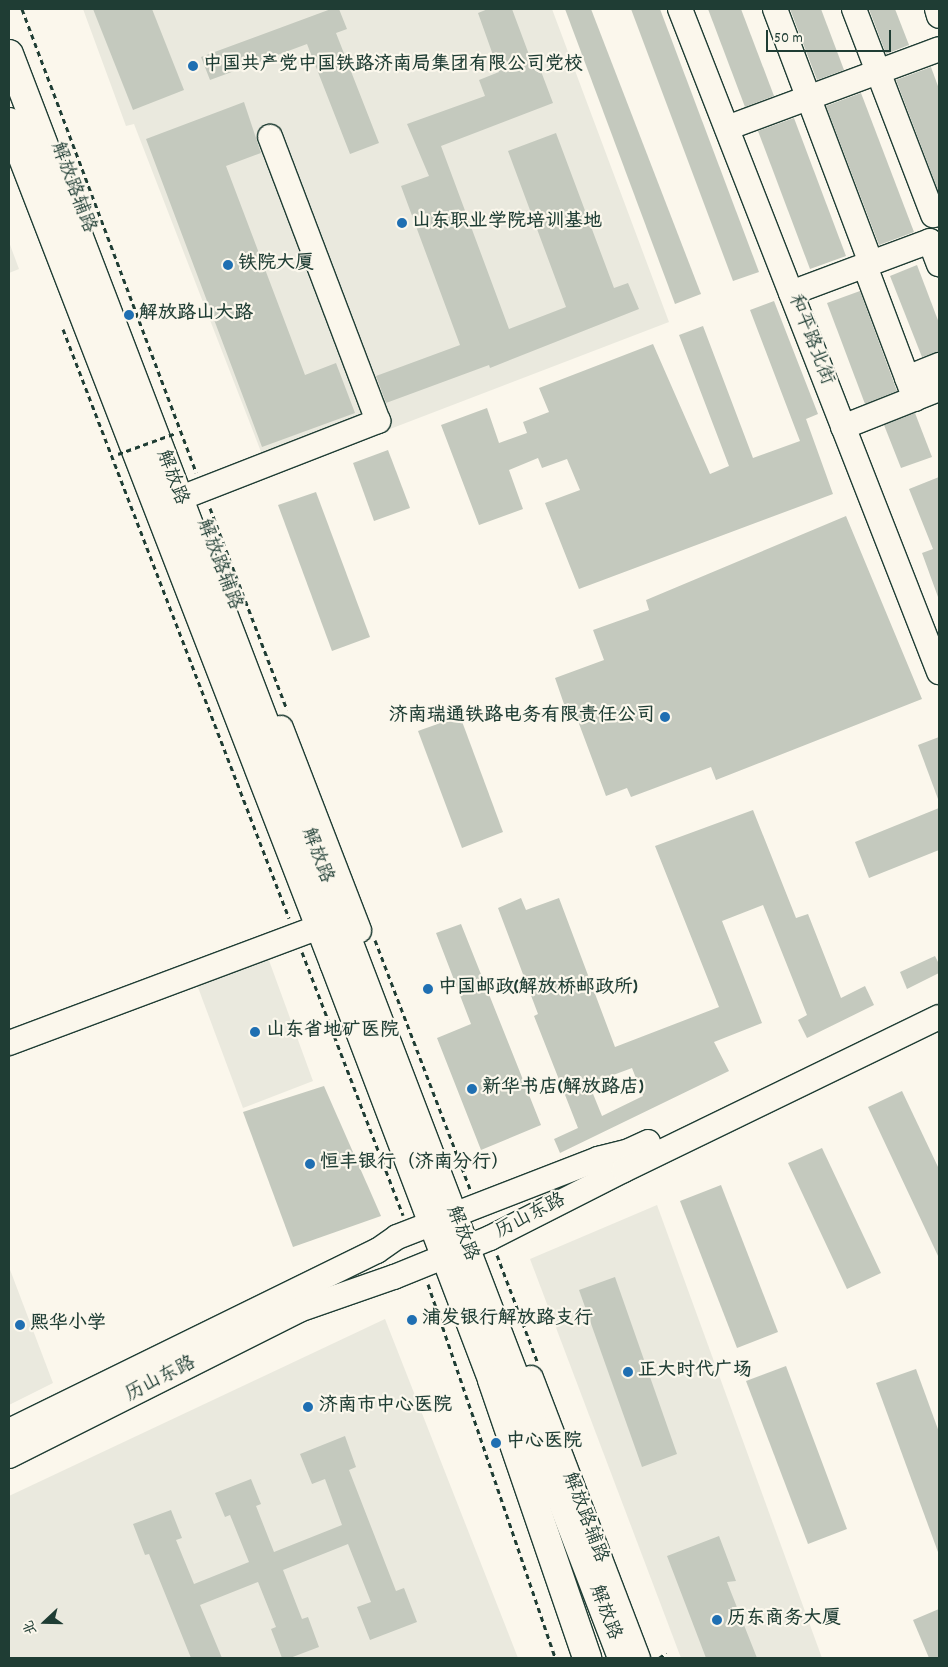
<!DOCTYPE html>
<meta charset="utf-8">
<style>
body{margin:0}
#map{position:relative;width:948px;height:1667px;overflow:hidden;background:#fbf7ec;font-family:Dekko,"LXGW WenKai TC",sans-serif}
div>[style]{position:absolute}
.built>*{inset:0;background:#eae9de}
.building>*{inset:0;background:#c4c9be}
.path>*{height:3px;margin-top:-1.5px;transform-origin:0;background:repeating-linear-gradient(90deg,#1f3d34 0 5px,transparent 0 9px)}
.roads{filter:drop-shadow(1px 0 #1f3d34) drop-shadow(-1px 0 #1f3d34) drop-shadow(0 1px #1f3d34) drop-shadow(0 -1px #1f3d34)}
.minor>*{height:24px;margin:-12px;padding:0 12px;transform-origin:12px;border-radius:12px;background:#fbf7ec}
.major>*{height:28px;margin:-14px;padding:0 14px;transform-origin:14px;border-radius:14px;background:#fbf7ec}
.path-bridge>*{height:3px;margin-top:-1.5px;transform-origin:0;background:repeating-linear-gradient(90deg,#1f3d34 0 5px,transparent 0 9px)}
.dots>*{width:14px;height:14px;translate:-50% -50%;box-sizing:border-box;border:2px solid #fbf7ec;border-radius:50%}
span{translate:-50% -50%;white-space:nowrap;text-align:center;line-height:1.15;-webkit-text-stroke:4.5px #fbf7ec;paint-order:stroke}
.poi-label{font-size:19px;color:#1f3d34;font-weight:700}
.left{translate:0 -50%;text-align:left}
.right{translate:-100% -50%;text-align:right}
.street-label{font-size:19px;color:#1f3d34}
.frame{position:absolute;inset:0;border:10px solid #1f3d34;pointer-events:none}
.north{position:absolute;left:20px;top:1597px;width:50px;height:50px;-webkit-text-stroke:4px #fbf7ec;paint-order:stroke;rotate:249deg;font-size:14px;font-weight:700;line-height:20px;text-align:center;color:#1f3d34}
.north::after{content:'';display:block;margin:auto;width:18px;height:22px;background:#1f3d34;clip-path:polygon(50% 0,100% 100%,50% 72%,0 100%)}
.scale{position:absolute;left:766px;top:30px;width:125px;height:22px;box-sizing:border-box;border:2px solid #1f3d34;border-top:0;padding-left:6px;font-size:15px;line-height:18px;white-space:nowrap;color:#1f3d34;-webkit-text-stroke:4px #fbf7ec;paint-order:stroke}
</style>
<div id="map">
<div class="built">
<div style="clip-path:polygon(83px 9px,552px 9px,669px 322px,270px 475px,134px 124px,126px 126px)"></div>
<div style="clip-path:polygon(9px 242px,19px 269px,9px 273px)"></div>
<div style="clip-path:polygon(267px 955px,313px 1081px,243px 1108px,196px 982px)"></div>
<div style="clip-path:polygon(657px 1205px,822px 1658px,681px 1658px,530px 1259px)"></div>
<div style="clip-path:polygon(9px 1267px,53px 1383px,9px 1405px)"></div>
<div style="clip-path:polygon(385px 1319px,518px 1658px,9px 1658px,9px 1496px)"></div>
</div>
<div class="building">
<div style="clip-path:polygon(93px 9px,152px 9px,184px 90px,133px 110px)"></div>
<div style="clip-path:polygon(331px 9px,339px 9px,347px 29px,336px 33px,379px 143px,350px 154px,307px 44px,210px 80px,201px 57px)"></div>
<div style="clip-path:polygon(488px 9px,512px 9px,531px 60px,536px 58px,553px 103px,441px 146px,509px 329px,566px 307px,508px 151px,556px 133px,614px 288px,628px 283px,639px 309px,490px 368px,489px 365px,386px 403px,376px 376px,460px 345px,401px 186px,429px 176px,407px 124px,485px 96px,479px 80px,499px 72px,478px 13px)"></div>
<div style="clip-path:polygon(565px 9px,591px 9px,701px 294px,675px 304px)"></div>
<div style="clip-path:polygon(631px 9px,660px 9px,759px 272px,733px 281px)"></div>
<div style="clip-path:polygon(708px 9px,741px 9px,774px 96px,745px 107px)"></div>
<div style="clip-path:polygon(790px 9px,821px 9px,844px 70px,817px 80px)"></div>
<div style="clip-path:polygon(869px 9px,895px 9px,909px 45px,886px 54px)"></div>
<div style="clip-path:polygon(931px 67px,939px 89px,939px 193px,896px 80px)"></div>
<div style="clip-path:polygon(861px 93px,914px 232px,879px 245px,826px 106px)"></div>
<div style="clip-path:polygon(244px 102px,261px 153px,226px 166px,305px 375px,336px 363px,355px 413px,262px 447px,146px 139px)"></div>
<div style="clip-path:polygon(794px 118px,846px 256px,810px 269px,758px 131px)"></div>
<div style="clip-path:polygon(917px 265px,939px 323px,939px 352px,922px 357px,890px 276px)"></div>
<div style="clip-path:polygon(860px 291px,897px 391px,865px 404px,827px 303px)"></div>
<div style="clip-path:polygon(774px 301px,818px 414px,806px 419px,833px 494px,579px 589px,545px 503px,580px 490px,567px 459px,542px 468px,538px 458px,509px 470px,523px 509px,479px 525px,441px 425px,487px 408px,499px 443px,527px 433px,523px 422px,549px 412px,539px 388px,653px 344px,710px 474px,729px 466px,679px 335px,703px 326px,753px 458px,800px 441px,750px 310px)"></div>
<div style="clip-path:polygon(915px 413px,932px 457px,901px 468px,884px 425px)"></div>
<div style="clip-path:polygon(388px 450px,410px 508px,374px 521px,353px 463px)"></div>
<div style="clip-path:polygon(939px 477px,939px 597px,938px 597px,922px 553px,933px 549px,909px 489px)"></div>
<div style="clip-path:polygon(316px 492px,370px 637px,332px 651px,278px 505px)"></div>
<div style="clip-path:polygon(846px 516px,922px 699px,716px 780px,711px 767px,631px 797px,627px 788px,606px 796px,572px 705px,565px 707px,555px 678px,604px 660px,593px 630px,649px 610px,646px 600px)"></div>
<div style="clip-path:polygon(460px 716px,503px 832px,462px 848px,418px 731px)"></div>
<div style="clip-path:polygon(939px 737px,939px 798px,938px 799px,918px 745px)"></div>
<div style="clip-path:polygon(939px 808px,939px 850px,869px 878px,855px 842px)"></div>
<div style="clip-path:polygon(evenodd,753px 810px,796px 918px,808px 914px,841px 998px,865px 986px,874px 1005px,807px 1038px,798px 1020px,807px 1015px,763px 905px,722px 921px,762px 1023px,714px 1042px,729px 1071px,560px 1153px,554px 1139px,578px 1128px,534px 1016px,538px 1014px,498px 908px,521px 898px,526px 910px,559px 898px,615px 1047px,719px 1007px,655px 846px,753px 810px,632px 1068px,643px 1096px,602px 1116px,589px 1084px,632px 1068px)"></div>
<div style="clip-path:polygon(461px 924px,541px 1125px,481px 1150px,437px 1038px,471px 1024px,436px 933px)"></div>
<div style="clip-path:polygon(935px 956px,939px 964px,939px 973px,907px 989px,900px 972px)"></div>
<div style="clip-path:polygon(324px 1086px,381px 1216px,293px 1247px,243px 1112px)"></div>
<div style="clip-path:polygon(902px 1091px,939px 1169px,939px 1258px,868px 1107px)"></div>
<div style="clip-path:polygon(822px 1148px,881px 1273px,847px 1289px,788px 1163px)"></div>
<div style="clip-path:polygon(721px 1185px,778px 1332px,737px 1348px,680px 1201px)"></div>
<div style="clip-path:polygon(615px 1277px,677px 1454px,642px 1467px,579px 1290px)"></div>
<div style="clip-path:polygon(786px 1366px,847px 1529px,808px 1544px,746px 1381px)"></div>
<div style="clip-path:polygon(916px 1369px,939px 1432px,938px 1552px,876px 1383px)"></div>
<div style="clip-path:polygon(345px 1436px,356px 1467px,349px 1470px,396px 1591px,404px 1588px,417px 1622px,370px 1640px,357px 1607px,371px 1602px,348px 1544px,283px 1570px,302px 1619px,308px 1617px,319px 1647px,290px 1658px,282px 1658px,271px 1629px,276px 1627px,258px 1582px,200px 1605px,222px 1658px,191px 1658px,149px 1554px,145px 1555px,133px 1524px,171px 1510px,182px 1538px,176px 1540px,194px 1584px,249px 1562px,230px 1515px,225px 1517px,215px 1493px,251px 1479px,261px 1504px,256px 1506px,274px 1552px,342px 1525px,325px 1479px,312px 1484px,300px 1454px)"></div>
<div style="clip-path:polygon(719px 1536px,736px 1581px,727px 1582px,757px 1658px,706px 1658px,667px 1556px)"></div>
<div style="clip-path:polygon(939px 1609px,939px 1658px,929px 1658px,913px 1620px)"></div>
</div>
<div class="path">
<div style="left:22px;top:9px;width:495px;rotate:69.4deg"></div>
<div style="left:63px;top:329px;width:631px;rotate:69.01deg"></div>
<div style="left:210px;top:508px;width:216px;rotate:69.1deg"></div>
<div style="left:375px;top:940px;width:267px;rotate:69.1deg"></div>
<div style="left:302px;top:952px;width:282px;rotate:69deg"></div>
<div style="left:497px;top:1255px;width:113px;rotate:69.3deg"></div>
<div style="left:428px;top:1284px;width:395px;rotate:71.2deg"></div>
<div style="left:659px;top:1658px;width:9px;rotate:-36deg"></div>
</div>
<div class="roads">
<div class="minor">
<div style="left:680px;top:9px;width:712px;rotate:68.66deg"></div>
<div style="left:775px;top:9px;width:272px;rotate:69.3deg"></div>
<div style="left:854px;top:9px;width:221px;rotate:69deg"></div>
<div style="left:937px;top:9px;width:7px;rotate:74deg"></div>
<div style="left:727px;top:128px;width:226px;rotate:-20.4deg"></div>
<div style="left:865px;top:266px;width:142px;rotate:69.4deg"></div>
<div style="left:791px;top:293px;width:148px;rotate:-20.5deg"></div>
<div style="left:930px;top:241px;width:25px;rotate:69deg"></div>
<div style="left:907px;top:378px;width:35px;rotate:-22deg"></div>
<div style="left:843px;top:427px;width:103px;rotate:-21.6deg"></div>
<div style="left:191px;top:494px;width:201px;rotate:-21.3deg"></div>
<div style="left:378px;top:421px;width:304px;rotate:-110.8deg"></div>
<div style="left:281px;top:728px;width:217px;rotate:68.9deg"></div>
<div style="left:9px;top:1043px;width:319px;rotate:-20.5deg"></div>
<div style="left:531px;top:1378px;width:300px;rotate:69.1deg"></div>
<div style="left:9px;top:1431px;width:410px;rotate:-26.1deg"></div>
<div style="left:377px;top:1251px;width:24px;rotate:-35deg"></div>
<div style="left:397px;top:1237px;width:216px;rotate:-21.2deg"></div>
<div style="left:598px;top:1159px;width:32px;rotate:-14deg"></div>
<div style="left:629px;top:1151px;width:21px;rotate:-25deg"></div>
<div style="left:9px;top:1456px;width:325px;rotate:-26.7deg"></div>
<div style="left:299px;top:1310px;width:101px;rotate:-19.2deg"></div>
<div style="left:394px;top:1277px;width:104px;rotate:-22.1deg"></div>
<div style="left:490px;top:1238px;width:150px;rotate:-26.9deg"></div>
<div style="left:624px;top:1170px;width:350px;rotate:-25.9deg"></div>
</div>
<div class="major">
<div style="left:9px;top:54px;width:1717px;rotate:69.08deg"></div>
<div style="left:9px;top:122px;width:902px;rotate:68.87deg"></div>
<div style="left:334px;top:963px;width:446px;rotate:69.2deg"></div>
<div style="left:492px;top:1380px;width:294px;rotate:71.1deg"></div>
</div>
</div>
<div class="path-bridge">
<div style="left:118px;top:454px;width:62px;rotate:-19.9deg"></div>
</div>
<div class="dots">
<div style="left:193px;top:66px;background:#1f6fb2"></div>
<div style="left:402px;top:223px;background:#1f6fb2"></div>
<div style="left:228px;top:265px;background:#1f6fb2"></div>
<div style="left:129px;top:315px;background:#1f6fb2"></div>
<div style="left:665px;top:717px;background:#1f6fb2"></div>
<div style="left:428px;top:989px;background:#1f6fb2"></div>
<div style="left:255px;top:1032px;background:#1f6fb2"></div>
<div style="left:472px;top:1089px;background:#1f6fb2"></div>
<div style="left:310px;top:1164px;background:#1f6fb2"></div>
<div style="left:412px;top:1320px;background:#1f6fb2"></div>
<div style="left:20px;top:1325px;background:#1f6fb2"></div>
<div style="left:628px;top:1372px;background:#1f6fb2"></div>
<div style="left:308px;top:1407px;background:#1f6fb2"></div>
<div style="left:496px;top:1443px;background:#1f6fb2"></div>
<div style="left:717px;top:1620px;background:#1f6fb2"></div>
</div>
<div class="poi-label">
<span class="left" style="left:203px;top:66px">中国共产党中国铁路济南局集团有限公司党校</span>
<span class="left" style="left:412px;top:223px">山东职业学院培训基地</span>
<span class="left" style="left:238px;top:265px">铁院大厦</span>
<span class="left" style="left:139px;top:315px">解放路山大路</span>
<span class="right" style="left:655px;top:717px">济南瑞通铁路电务有限责任公司</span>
<span class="left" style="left:438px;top:989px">中国邮政(解放桥邮政所)</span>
<span class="left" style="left:266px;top:1032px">山东省地矿医院</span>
<span class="left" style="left:482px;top:1089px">新华书店(解放路店)</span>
<span class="left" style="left:320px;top:1164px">恒丰银行（济南分行）</span>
<span class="left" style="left:422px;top:1320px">浦发银行解放路支行</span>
<span class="left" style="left:30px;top:1325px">熙华小学</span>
<span class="left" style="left:638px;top:1372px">正大时代广场</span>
<span class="left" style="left:319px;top:1407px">济南市中心医院</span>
<span class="left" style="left:506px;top:1443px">中心医院</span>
<span class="left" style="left:727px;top:1620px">历东商务大厦</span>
</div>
<div class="street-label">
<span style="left:72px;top:188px;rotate:69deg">解放路辅路</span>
<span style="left:810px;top:340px;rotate:69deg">和平路北街</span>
<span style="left:171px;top:478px;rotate:69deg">解放路</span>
<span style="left:218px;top:565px;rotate:69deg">解放路辅路</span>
<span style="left:316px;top:856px;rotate:69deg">解放路</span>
<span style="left:531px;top:1217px;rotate:-27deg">历山东路</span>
<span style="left:461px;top:1234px;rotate:69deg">解放路</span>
<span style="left:161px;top:1380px;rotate:-27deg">历山东路</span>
<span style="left:584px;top:1518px;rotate:69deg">解放路辅路</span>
<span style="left:604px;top:1613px;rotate:69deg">解放路</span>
</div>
<div class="frame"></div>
<div class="north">北</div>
<div class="scale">50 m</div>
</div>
